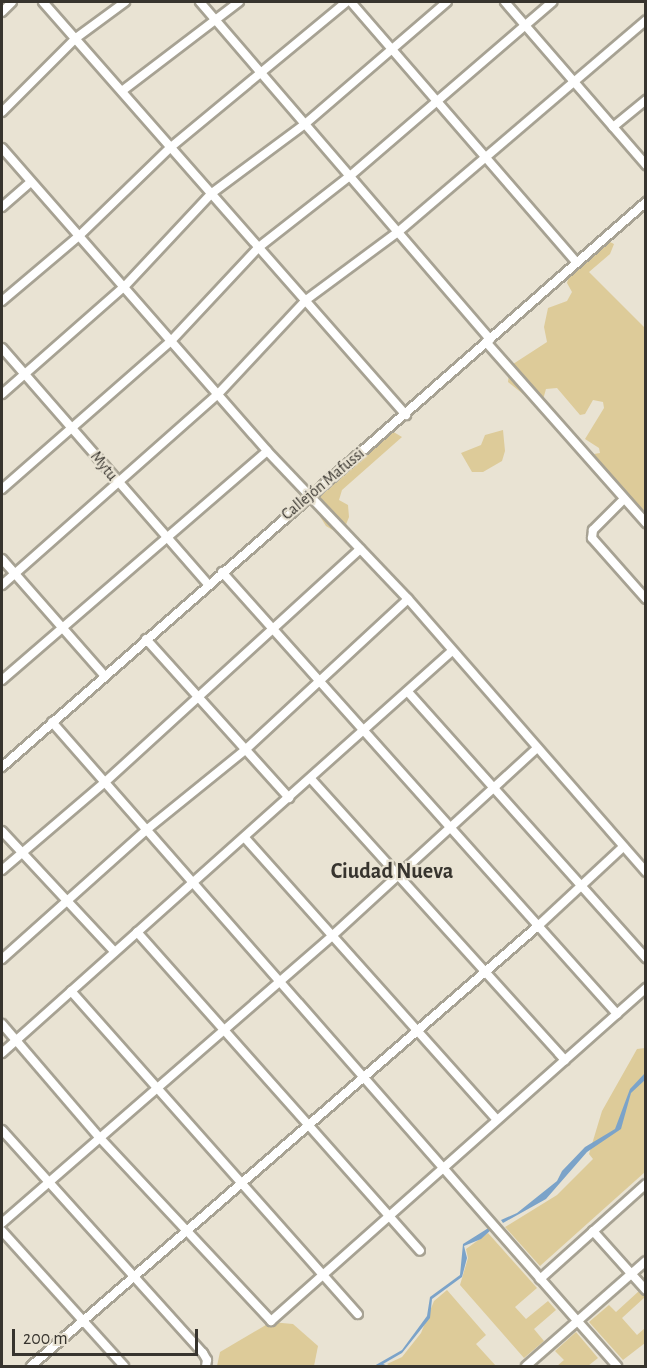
<!DOCTYPE html>
<meta charset="utf-8">
<style>
body{margin:0}
#map{position:relative;width:647px;height:1368px;overflow:hidden;background:#e9e3d3;font-family:"Alegreya Sans",sans-serif}
div>[style]{position:absolute}
.green>*{inset:0;background:#ddcb99}
.water>*{inset:0;background:#7ba3c9}
.roads{filter:drop-shadow(2px 0 #a7a293) drop-shadow(-2px 0 #a7a293) drop-shadow(0 2px #a7a293) drop-shadow(0 -2px #a7a293)}
.minor>*{height:8px;margin:-4px;padding:0 4px;transform-origin:4px;border-radius:4px;background:#fff}
span{translate:-50% -50%;white-space:nowrap;text-align:center;line-height:1.15;-webkit-text-stroke:4.5px #e9e3d3;paint-order:stroke}
.street-label{font-size:16px;color:#37342e}
.district-label{font-size:22px;color:#37342e;font-weight:700}
.frame{position:absolute;inset:0;border:3px solid #37342e;pointer-events:none}
.scale{position:absolute;left:12px;top:1329px;width:186px;height:27px;box-sizing:border-box;border:3px solid #37342e;border-top:0;padding-left:8px;font-size:18px;line-height:21px;white-space:nowrap;color:#37342e;-webkit-text-stroke:4px #e9e3d3;paint-order:stroke}
</style>
<div id="map">
<div class="green">
<div style="clip-path:polygon(608px 241px,614px 244px,610px 254px,589px 272px,645px 328px,645px 518px,594px 454px,600px 453px,599px 448px,585px 439px,604px 408px,603px 402px,593px 400px,585px 414px,580px 415px,557px 388px,546px 389px,542px 403px,537px 405px,508px 382px,510px 366px,547px 342px,544px 327px,548px 308px,567px 301px,572px 292px,567px 283px,570px 272px)"></div>
<div style="clip-path:polygon(503px 430px,505px 451px,502px 461px,483px 472px,472px 472px,461px 453px,481px 445px,485px 435px)"></div>
<div style="clip-path:polygon(392px 431px,402px 437px,342px 490px,339px 500px,348px 505px,349px 517px,345px 527px,336px 532px,326px 526px,314px 507px,313px 497px,382px 432px)"></div>
<div style="clip-path:polygon(645px 1048px,645px 1172px,540px 1266px,505px 1227px,557px 1195px,593px 1159px,589px 1154px,602px 1111px,637px 1049px)"></div>
<div style="clip-path:polygon(488px 1233px,537px 1288px,515px 1307px,526px 1319px,548px 1301px,556px 1310px,534px 1329px,544px 1341px,524px 1358px,460px 1285px,468px 1258px,466px 1249px)"></div>
<div style="clip-path:polygon(447px 1290px,486px 1335px,476px 1344px,496px 1366px,390px 1366px,387px 1364px,402px 1357px,421px 1333px,434px 1301px)"></div>
<div style="clip-path:polygon(639px 1291px,645px 1297px,622px 1318px,637px 1335px,645px 1328px,645px 1343px,623px 1360px,589px 1322px,609px 1305px,616px 1312px)"></div>
<div style="clip-path:polygon(271px 1322px,293px 1324px,318px 1346px,314px 1366px,217px 1366px,220px 1352px)"></div>
<div style="clip-path:polygon(576px 1332px,598px 1358px,588px 1366px,557px 1366px,564px 1360px,555px 1351px)"></div>
</div>
<div class="water">
<div style="clip-path:polygon(645px 1073px,645px 1080px,631px 1093px,621px 1129px,587px 1152px,546px 1199px,503px 1223px,501px 1220px,517px 1213px,557px 1181px,562px 1171px,585px 1147px,615px 1129px,630px 1089px)"></div>
<div style="clip-path:polygon(490px 1227px,492px 1229px,481px 1239px,464px 1246px,467px 1258px,462px 1277px,432px 1299px,430px 1318px,402px 1353px,383px 1364px,388px 1366px,374px 1366px,402px 1350px,427px 1316px,430px 1297px,460px 1275px,463px 1244px)"></div>
</div>
<div class="roads">
<div class="minor">
<div style="left:43px;top:2px;width:550px;rotate:48.69deg"></div>
<div style="left:200px;top:2px;width:445px;rotate:49.3deg"></div>
<div style="left:351px;top:2px;width:345px;rotate:49.1deg"></div>
<div style="left:505px;top:2px;width:216px;rotate:49.1deg"></div>
<div style="left:2px;top:12px;width:14px;rotate:-45deg"></div>
<div style="left:122px;top:91px;width:147px;rotate:-37.3deg"></div>
<div style="left:2px;top:112px;width:105px;rotate:-45deg"></div>
<div style="left:76px;top:38px;width:61px;rotate:-36.3deg"></div>
<div style="left:613px;top:127px;width:43px;rotate:-39.3deg"></div>
<div style="left:2px;top:148px;width:403px;rotate:48.8deg"></div>
<div style="left:267px;top:451px;width:204px;rotate:46.4deg"></div>
<div style="left:408px;top:599px;width:362px;rotate:48.9deg"></div>
<div style="left:2px;top:207px;width:38px;rotate:-41deg"></div>
<div style="left:2px;top:301px;width:101px;rotate:-40.2deg"></div>
<div style="left:79px;top:236px;width:128px;rotate:-44.1deg"></div>
<div style="left:171px;top:147px;width:227px;rotate:-39.6deg"></div>
<div style="left:486px;top:342px;width:242px;rotate:48.5deg"></div>
<div style="left:2px;top:348px;width:312px;rotate:48.9deg"></div>
<div style="left:2px;top:394px;width:162px;rotate:-41.3deg"></div>
<div style="left:124px;top:287px;width:129px;rotate:-46.9deg"></div>
<div style="left:212px;top:193px;width:116px;rotate:-36.6deg"></div>
<div style="left:305px;top:124px;width:187px;rotate:-40.7deg"></div>
<div style="left:2px;top:489px;width:225px;rotate:-41.2deg"></div>
<div style="left:171px;top:341px;width:129px;rotate:-46.9deg"></div>
<div style="left:259px;top:247px;width:115px;rotate:-38deg"></div>
<div style="left:350px;top:176px;width:267px;rotate:-40.7deg"></div>
<div style="left:624px;top:499px;width:44px;rotate:135deg"></div>
<div style="left:593px;top:530px;width:8px;rotate:97deg"></div>
<div style="left:592px;top:538px;width:81px;rotate:48.5deg"></div>
<div style="left:2px;top:559px;width:153px;rotate:48.7deg"></div>
<div style="left:222px;top:572px;width:593px;rotate:48.21deg"></div>
<div style="left:2px;top:585px;width:288px;rotate:-41.5deg"></div>
<div style="left:218px;top:394px;width:129px;rotate:-46.9deg"></div>
<div style="left:306px;top:300px;width:114px;rotate:-36.5deg"></div>
<div style="left:398px;top:232px;width:326px;rotate:-40.5deg"></div>
<div style="left:146px;top:639px;width:214px;rotate:48deg"></div>
<div style="left:2px;top:680px;width:350px;rotate:-40.8deg"></div>
<div style="left:408px;top:692px;width:357px;rotate:48.2deg"></div>
<div style="left:52px;top:722px;width:857px;rotate:48.74deg"></div>
<div style="left:2px;top:767px;width:857px;rotate:-41.26deg"></div>
<div style="left:311px;top:779px;width:379px;rotate:47.9deg"></div>
<div style="left:2px;top:831px;width:164px;rotate:47deg"></div>
<div style="left:245px;top:838px;width:378px;rotate:48.2deg"></div>
<div style="left:2px;top:870px;width:134px;rotate:-40.5deg"></div>
<div style="left:104px;top:783px;width:347px;rotate:-42.4deg"></div>
<div style="left:137px;top:932px;width:426px;rotate:48.4deg"></div>
<div style="left:2px;top:959px;width:192px;rotate:-41.8deg"></div>
<div style="left:145px;top:831px;width:129px;rotate:-39deg"></div>
<div style="left:245px;top:750px;width:222px;rotate:-42.8deg"></div>
<div style="left:71px;top:991px;width:432px;rotate:48.4deg"></div>
<div style="left:2px;top:1024px;width:149px;rotate:49.4deg"></div>
<div style="left:99px;top:1137px;width:252px;rotate:46.9deg"></div>
<div style="left:271px;top:1321px;width:502px;rotate:-41.61deg"></div>
<div style="left:2px;top:1053px;width:603px;rotate:-41.78deg"></div>
<div style="left:2px;top:1130px;width:300px;rotate:48deg"></div>
<div style="left:203px;top:1353px;width:8px;rotate:60deg"></div>
<div style="left:207px;top:1360px;width:6px;rotate:99deg"></div>
<div style="left:2px;top:1223px;width:439px;rotate:-41deg"></div>
<div style="left:333px;top:935px;width:277px;rotate:-42.5deg"></div>
<div style="left:2px;top:1231px;width:182px;rotate:47.9deg"></div>
<div style="left:593px;top:1231px;width:79px;rotate:48.1deg"></div>
<div style="left:540px;top:1279px;width:142px;rotate:-41.9deg"></div>
<div style="left:31px;top:1366px;width:673px;rotate:-40.96deg"></div>
<div style="left:539px;top:925px;width:115px;rotate:-42.9deg"></div>
<div style="left:526px;top:1366px;width:159px;rotate:-41.2deg"></div>
</div>
</div>
<div class="street-label">
<span style="left:104px;top:466px;rotate:51deg">Mytu</span>
<span style="left:323px;top:484px;rotate:-40deg">Callejón Mafussi</span>
</div>
<div class="district-label">
<span style="left:392px;top:872px">Ciudad Nueva</span>
</div>
<div class="frame"></div>
<div class="scale">200 m</div>
</div>
